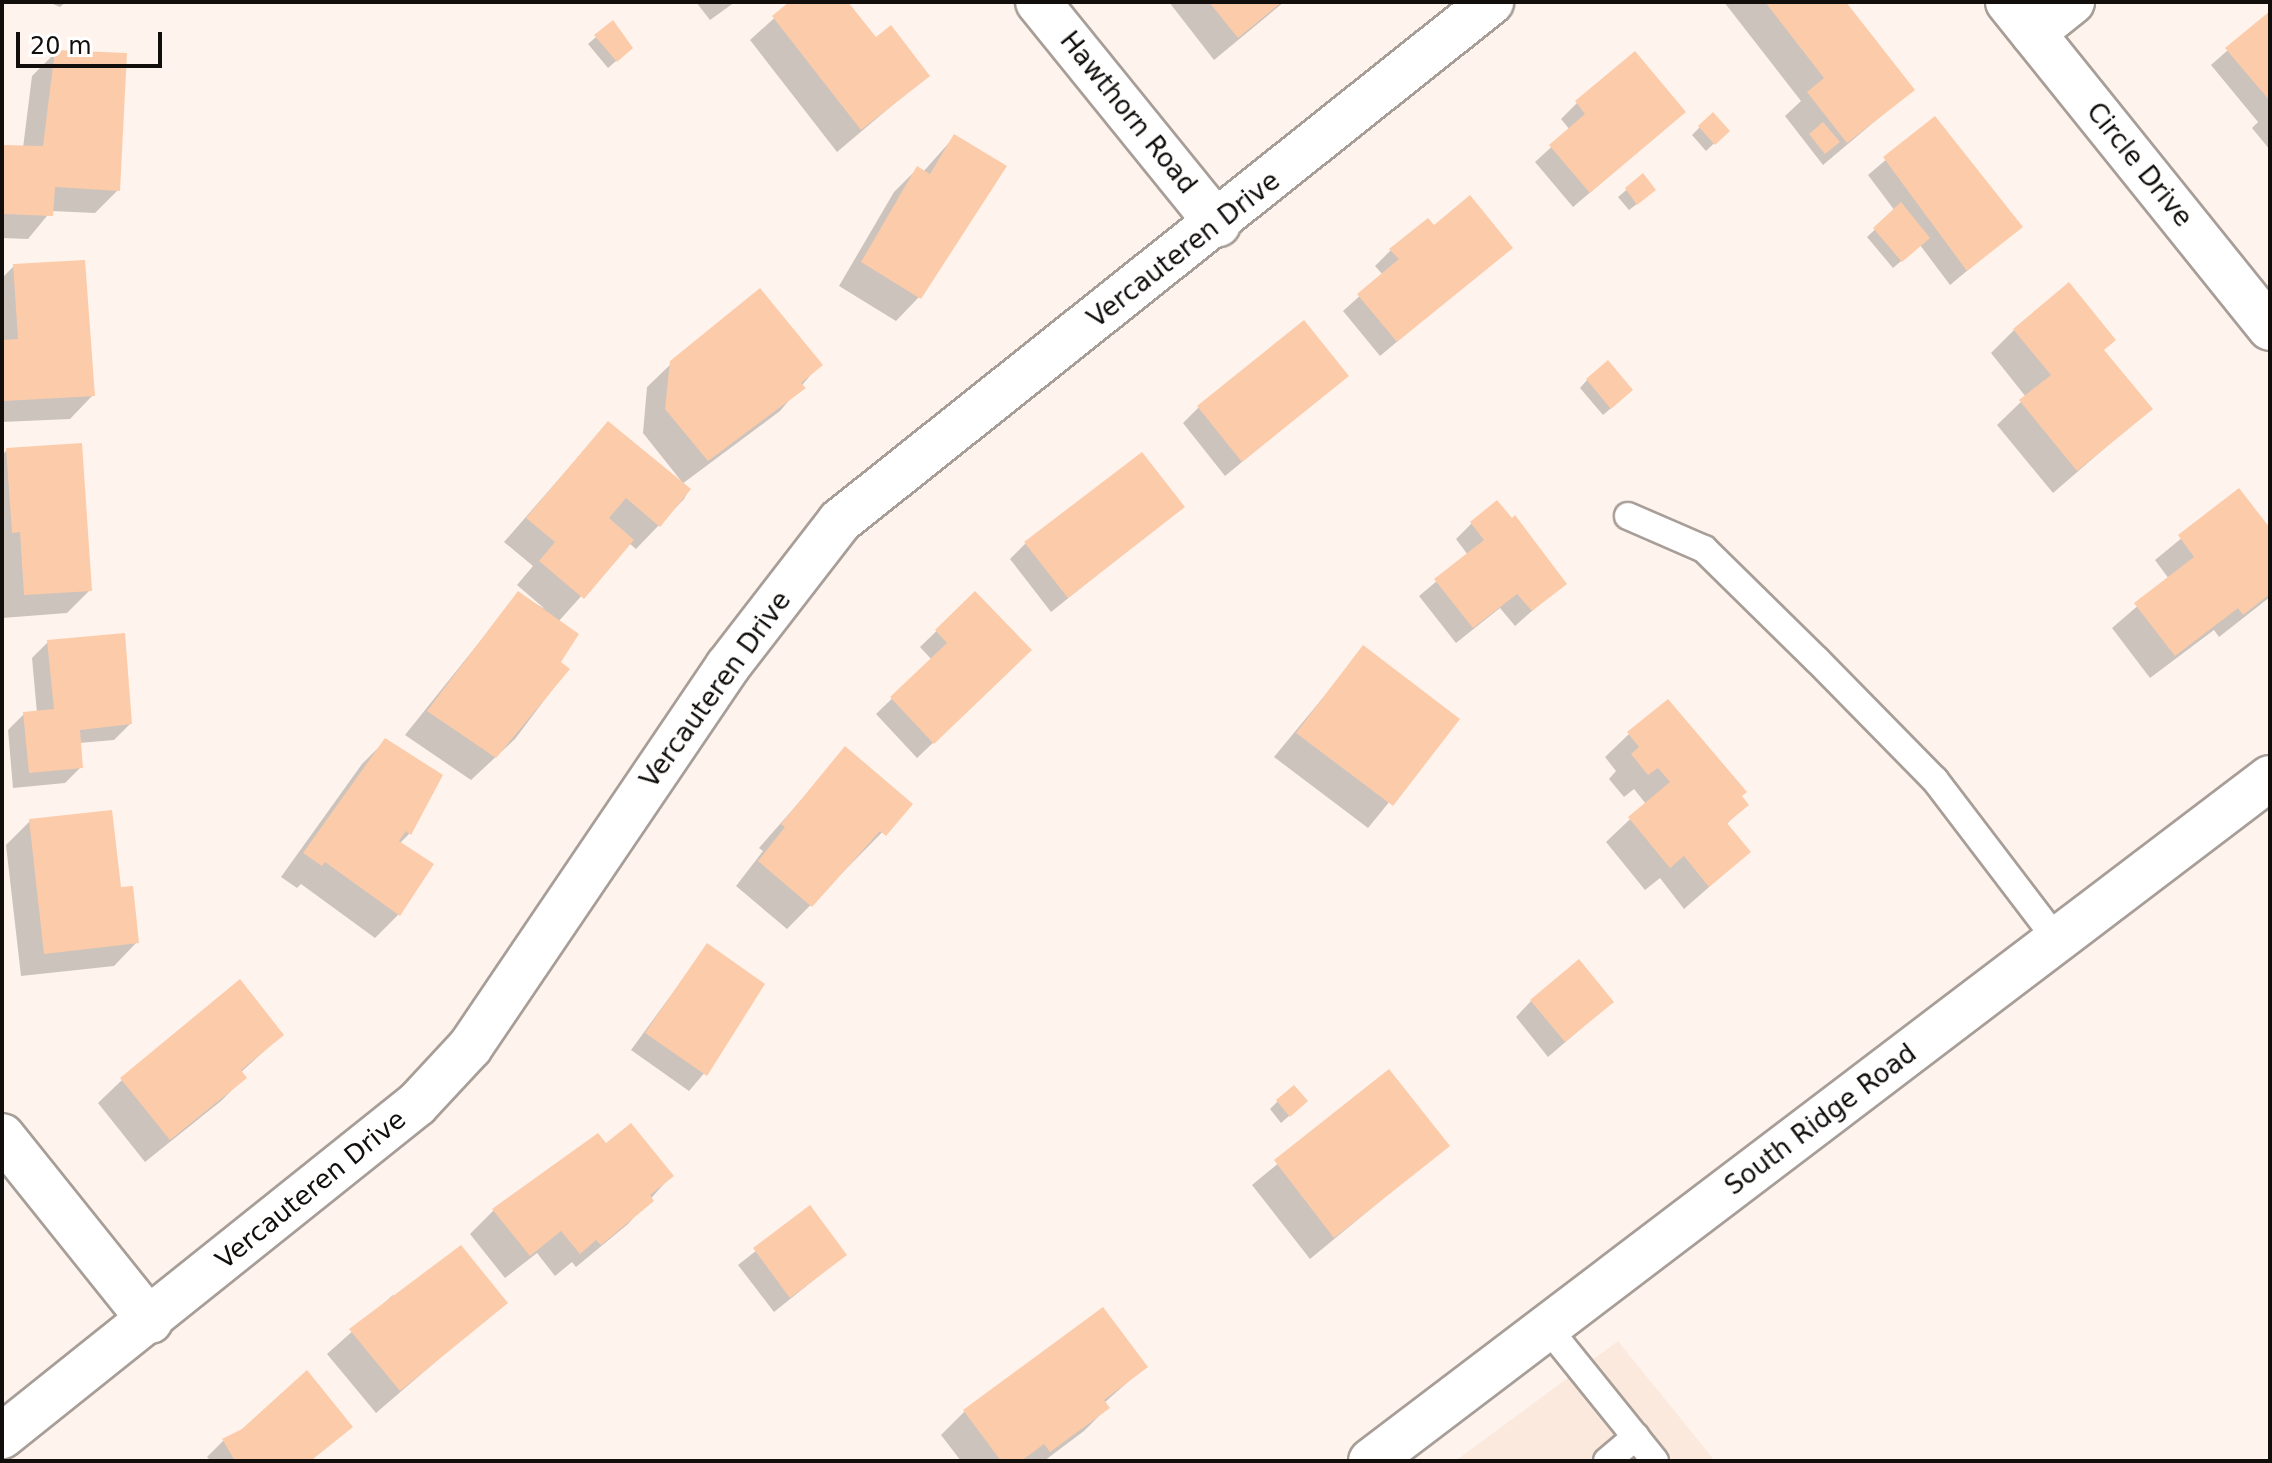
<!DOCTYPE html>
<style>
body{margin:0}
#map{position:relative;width:2272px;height:1463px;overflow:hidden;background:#fff4ed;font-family:"DejaVu Sans",sans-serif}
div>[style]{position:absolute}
.built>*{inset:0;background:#fbe9dd}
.shadow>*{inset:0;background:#0003}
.building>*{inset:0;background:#fccbaa}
.roads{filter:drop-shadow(2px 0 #a89e98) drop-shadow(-2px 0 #a89e98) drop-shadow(0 2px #a89e98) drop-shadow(0 -2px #a89e98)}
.lane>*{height:26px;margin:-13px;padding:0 13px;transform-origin:13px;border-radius:13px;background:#fff}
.street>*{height:44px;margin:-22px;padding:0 22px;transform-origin:22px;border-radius:22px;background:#fff}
span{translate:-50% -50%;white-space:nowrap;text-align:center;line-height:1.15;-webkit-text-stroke:7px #fff;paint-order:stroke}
.street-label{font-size:26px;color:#110e0c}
.frame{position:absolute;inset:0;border:4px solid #110e0c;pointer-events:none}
.scale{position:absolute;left:16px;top:32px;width:146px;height:36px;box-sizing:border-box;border:4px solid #110e0c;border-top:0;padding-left:10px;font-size:24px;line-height:28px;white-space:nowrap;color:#110e0c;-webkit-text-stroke:6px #fff;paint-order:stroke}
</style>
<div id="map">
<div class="built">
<div style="clip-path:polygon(1618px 1341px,1715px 1461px,1455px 1461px)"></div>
</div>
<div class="shadow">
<div style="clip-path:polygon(48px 2px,66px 2px,60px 7px)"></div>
<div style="clip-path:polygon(696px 2px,735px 2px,710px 20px)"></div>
<div style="clip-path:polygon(792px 2px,846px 2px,875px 40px,927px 76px,837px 152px,750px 40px)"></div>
<div style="clip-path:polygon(1169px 2px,1284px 2px,1214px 60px)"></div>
<div style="clip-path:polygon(1724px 2px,1843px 2px,1912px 90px,1823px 165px,1785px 116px,1801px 101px)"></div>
<div style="clip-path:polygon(2270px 13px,2270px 150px,2252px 128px,2258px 122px,2211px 65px)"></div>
<div style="clip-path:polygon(596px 37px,623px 55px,608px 68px,588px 44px)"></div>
<div style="clip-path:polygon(56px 52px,118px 190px,95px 213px,51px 211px,28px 239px,2px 238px,2px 147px,23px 148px,32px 76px)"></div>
<div style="clip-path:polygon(1577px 103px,1667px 127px,1573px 207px,1535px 162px,1570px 130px,1561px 119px)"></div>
<div style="clip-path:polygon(1712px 115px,1727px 131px,1706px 151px,1692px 135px)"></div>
<div style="clip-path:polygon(1935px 118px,2020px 227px,1950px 285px,1920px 245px,1893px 268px,1867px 237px,1895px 211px,1868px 175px)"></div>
<div style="clip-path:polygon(955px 136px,919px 297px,896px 321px,839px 286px,894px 192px,917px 169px,923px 172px)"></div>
<div style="clip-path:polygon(1643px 176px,1646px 197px,1629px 210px,1618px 197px)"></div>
<div style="clip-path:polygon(1434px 228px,1510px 247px,1380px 356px,1343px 311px,1383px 275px,1375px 266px,1391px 250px)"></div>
<div style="clip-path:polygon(14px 266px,93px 395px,70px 419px,2px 422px,2px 278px)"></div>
<div style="clip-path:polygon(2014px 330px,2103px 351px,2150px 409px,2053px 493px,1997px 425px,2026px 397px,1991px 353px)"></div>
<div style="clip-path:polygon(672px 363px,820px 364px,780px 411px,682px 484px,689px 490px,684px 499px,636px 549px,629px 543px,558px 622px,558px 663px,567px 670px,515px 739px,471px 780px,405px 735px,518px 594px,545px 609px,517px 585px,533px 566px,504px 542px,608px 423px,682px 482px,643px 433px,647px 387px)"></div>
<div style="clip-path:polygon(1346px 376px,1225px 476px,1183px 423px,1199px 407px)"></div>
<div style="clip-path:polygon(1587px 380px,1623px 398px,1603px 415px,1580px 388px)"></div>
<div style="clip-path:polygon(7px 450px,90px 590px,67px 613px,2px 618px,2px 455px)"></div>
<div style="clip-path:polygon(2239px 491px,2270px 531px,2270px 597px,2219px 637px,2214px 630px,2150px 678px,2112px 628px,2169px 579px,2155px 560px)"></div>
<div style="clip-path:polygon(1182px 507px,1051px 612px,1010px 559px,1026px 543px)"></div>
<div style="clip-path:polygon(1472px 523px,1564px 583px,1515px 626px,1500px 608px,1456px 643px,1419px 596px,1468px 555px,1456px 539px)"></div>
<div style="clip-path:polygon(975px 594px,1014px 666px,917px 758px,876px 714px,932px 660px,920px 647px)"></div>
<div style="clip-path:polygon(48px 642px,130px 724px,114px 740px,79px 743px,81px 767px,65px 783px,13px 788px,8px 730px,24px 714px,37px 713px,32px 658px)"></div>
<div style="clip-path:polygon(1364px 648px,1457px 719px,1368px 828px,1274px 757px)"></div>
<div style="clip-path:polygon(1629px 734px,1746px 804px,1726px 825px,1749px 852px,1684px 909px,1660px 878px,1645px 890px,1606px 842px,1646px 804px,1634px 789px,1624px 797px,1609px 779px,1616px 771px,1605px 757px)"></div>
<div style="clip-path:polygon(386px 740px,409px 834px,400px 843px,432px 865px,398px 915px,375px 938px,301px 884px,297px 888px,281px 877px,362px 764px)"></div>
<div style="clip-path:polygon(846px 749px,910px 804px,787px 929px,736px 886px,763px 851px,759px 848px)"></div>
<div style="clip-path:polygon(30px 821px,119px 890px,137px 942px,114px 966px,21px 976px,6px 845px)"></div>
<div style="clip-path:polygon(707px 946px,718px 1057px,689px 1091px,631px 1050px)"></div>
<div style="clip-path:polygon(1531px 1001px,1612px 1002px,1548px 1057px,1516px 1017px)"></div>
<div style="clip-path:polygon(282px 1035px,240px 1073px,244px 1078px,221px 1101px,145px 1162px,98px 1103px,122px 1080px)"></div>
<div style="clip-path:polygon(1389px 1072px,1447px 1146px,1310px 1259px,1252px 1185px)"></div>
<div style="clip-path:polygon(1278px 1101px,1298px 1108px,1281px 1123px,1270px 1109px)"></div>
<div style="clip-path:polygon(597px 1135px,606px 1146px,671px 1176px,628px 1224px,576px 1267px,572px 1262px,555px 1276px,537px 1253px,505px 1278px,470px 1234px,493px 1211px)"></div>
<div style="clip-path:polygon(810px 1208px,845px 1255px,774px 1312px,738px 1265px)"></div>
<div style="clip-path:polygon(393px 1295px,398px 1300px,505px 1302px,376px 1413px,327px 1354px)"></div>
<div style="clip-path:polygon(1145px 1367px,1104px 1403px,1107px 1408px,1084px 1431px,1044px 1461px,961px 1461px,941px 1435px,965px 1411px)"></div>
<div style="clip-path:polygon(350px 1427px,309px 1461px,211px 1461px,207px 1457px,223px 1441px)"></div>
</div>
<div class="building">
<div style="clip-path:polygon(789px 2px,848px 2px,876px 37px,891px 25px,930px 76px,861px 130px,772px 16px)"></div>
<div style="clip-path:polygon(1209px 2px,1282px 2px,1238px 38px)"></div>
<div style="clip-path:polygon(1765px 2px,1846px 2px,1915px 90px,1847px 143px,1807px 92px,1824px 78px)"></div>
<div style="clip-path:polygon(2270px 11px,2270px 101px,2225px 48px)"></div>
<div style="clip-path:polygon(613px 20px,633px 48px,617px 62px,594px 35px)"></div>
<div style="clip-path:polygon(55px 50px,127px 53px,120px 191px,55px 187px,53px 216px,2px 214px,2px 145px,43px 146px)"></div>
<div style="clip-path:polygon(1635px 51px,1686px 112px,1590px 193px,1549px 145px,1585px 114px,1575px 101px)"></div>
<div style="clip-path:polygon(1713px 112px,1730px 131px,1715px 145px,1698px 126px)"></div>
<div style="clip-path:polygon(1935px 116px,2023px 227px,1967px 271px,1883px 157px)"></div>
<div style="clip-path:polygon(1823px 122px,1840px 142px,1825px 154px,1809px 134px)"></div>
<div style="clip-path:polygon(954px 134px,1007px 166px,921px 299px,861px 262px,917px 166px,930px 174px)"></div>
<div style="clip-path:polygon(1643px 173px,1656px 190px,1637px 205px,1625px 188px)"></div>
<div style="clip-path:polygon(1470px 195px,1513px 248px,1397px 342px,1357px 294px,1399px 259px,1389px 249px,1428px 218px,1434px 225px)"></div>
<div style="clip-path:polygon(1901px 202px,1930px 238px,1902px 262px,1873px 228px)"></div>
<div style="clip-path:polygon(85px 260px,95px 396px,4px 401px,2px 340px,18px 339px,13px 264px)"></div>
<div style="clip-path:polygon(2069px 282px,2116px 340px,2104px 350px,2153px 409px,2077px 471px,2019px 400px,2051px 375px,2013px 329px)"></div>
<div style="clip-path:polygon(760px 288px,823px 365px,801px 383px,806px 388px,708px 461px,665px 409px,670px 361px)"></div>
<div style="clip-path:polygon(1304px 320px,1349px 376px,1242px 462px,1197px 406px)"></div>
<div style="clip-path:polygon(1608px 360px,1633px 390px,1611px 409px,1586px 379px)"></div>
<div style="clip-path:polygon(608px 421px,691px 489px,660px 527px,626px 498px,609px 518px,634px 540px,584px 599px,539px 561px,555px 542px,526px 518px)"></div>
<div style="clip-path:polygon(82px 443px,92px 591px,24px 595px,20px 532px,12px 533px,6px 448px)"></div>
<div style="clip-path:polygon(1142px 452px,1185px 507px,1068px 598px,1024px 542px)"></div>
<div style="clip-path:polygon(2239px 488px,2270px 528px,2270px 594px,2243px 615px,2238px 608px,2175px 656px,2134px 603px,2194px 557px,2178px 535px)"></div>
<div style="clip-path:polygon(1497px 500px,1512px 518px,1515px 515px,1567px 584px,1532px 611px,1517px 594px,1473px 628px,1434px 579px,1484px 540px,1470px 522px)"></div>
<div style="clip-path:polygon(518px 591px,579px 634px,561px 662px,570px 669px,496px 758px,427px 711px)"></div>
<div style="clip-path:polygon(975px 591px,1032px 650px,934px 744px,890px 697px,947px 643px,935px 630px)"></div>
<div style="clip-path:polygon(125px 633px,132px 724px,80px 730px,83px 768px,29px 773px,23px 712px,54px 709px,47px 640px)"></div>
<div style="clip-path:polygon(1363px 645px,1460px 719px,1393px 806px,1296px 733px)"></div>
<div style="clip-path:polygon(1668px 699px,1747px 792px,1742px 796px,1749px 805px,1727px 823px,1751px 852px,1709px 887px,1684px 856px,1670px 868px,1628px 817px,1670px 782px,1658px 768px,1648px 775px,1631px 754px,1639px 747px,1627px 732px)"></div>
<div style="clip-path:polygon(385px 738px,443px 775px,411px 835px,406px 831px,399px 841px,434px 864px,400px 916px,325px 862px,322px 866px,303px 853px)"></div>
<div style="clip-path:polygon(845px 746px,913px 804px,886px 836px,880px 831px,812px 907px,758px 861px,785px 827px,781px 824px)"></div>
<div style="clip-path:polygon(112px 810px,121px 887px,133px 886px,139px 943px,44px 954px,29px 819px)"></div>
<div style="clip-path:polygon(707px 943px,765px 984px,707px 1076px,645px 1033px)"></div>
<div style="clip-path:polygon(1579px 959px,1614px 1002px,1565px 1042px,1530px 1000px)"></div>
<div style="clip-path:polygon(240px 979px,284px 1035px,241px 1070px,247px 1078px,170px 1140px,120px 1078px)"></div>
<div style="clip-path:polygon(1389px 1069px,1450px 1146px,1334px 1238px,1274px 1160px)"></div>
<div style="clip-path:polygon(1294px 1085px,1308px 1101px,1290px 1117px,1276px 1100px)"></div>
<div style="clip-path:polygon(631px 1123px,674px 1176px,650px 1195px,654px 1201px,601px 1245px,596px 1240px,580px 1254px,561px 1231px,530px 1256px,492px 1209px,598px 1133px,606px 1143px)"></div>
<div style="clip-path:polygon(810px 1205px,847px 1255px,790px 1298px,753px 1248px)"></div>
<div style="clip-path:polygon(461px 1245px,508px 1303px,400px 1391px,349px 1329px)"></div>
<div style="clip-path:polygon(1103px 1307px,1148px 1367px,1104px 1400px,1110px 1408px,1050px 1452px,1044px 1444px,1021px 1461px,1001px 1461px,963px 1410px)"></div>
<div style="clip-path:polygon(307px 1370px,353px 1427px,313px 1459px,235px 1461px,222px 1439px,242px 1429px)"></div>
</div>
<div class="roads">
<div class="lane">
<div style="left:1628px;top:516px;width:83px;rotate:23.5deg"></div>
<div style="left:1704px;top:549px;width:158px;rotate:44.5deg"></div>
<div style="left:1817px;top:660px;width:168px;rotate:45.5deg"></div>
<div style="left:1935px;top:780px;width:201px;rotate:52.7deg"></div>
<div style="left:1547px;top:1327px;width:172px;rotate:51.1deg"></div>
<div style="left:1607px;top:1461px;width:38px;rotate:-40deg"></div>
</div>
<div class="street">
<div style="left:1038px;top:2px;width:286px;rotate:51deg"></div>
<div style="left:2008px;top:2px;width:418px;rotate:51.2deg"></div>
<div style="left:2033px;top:33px;width:50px;rotate:-38.5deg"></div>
<div style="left:2px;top:1136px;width:237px;rotate:51.3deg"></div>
<div style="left:2px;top:1436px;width:531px;rotate:-38.66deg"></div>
<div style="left:417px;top:1104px;width:78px;rotate:-47.1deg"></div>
<div style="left:470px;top:1047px;width:460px;rotate:-55.9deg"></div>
<div style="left:728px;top:666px;width:183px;rotate:-52.3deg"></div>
<div style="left:840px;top:521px;width:833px;rotate:-38.56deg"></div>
<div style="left:1371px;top:1461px;width:1129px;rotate:-37.23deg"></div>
</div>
</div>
<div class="street-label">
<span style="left:1128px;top:113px;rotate:51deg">Hawthorn Road</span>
<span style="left:2139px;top:165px;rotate:51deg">Circle Drive</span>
<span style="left:1184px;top:250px;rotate:-38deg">Vercauteren Drive</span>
<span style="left:716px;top:690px;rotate:-54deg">Vercauteren Drive</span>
<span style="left:1821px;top:1120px;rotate:-37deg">South Ridge Road</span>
<span style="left:311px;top:1190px;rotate:-39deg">Vercauteren Drive</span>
</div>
<div class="frame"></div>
<div class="scale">20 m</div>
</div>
